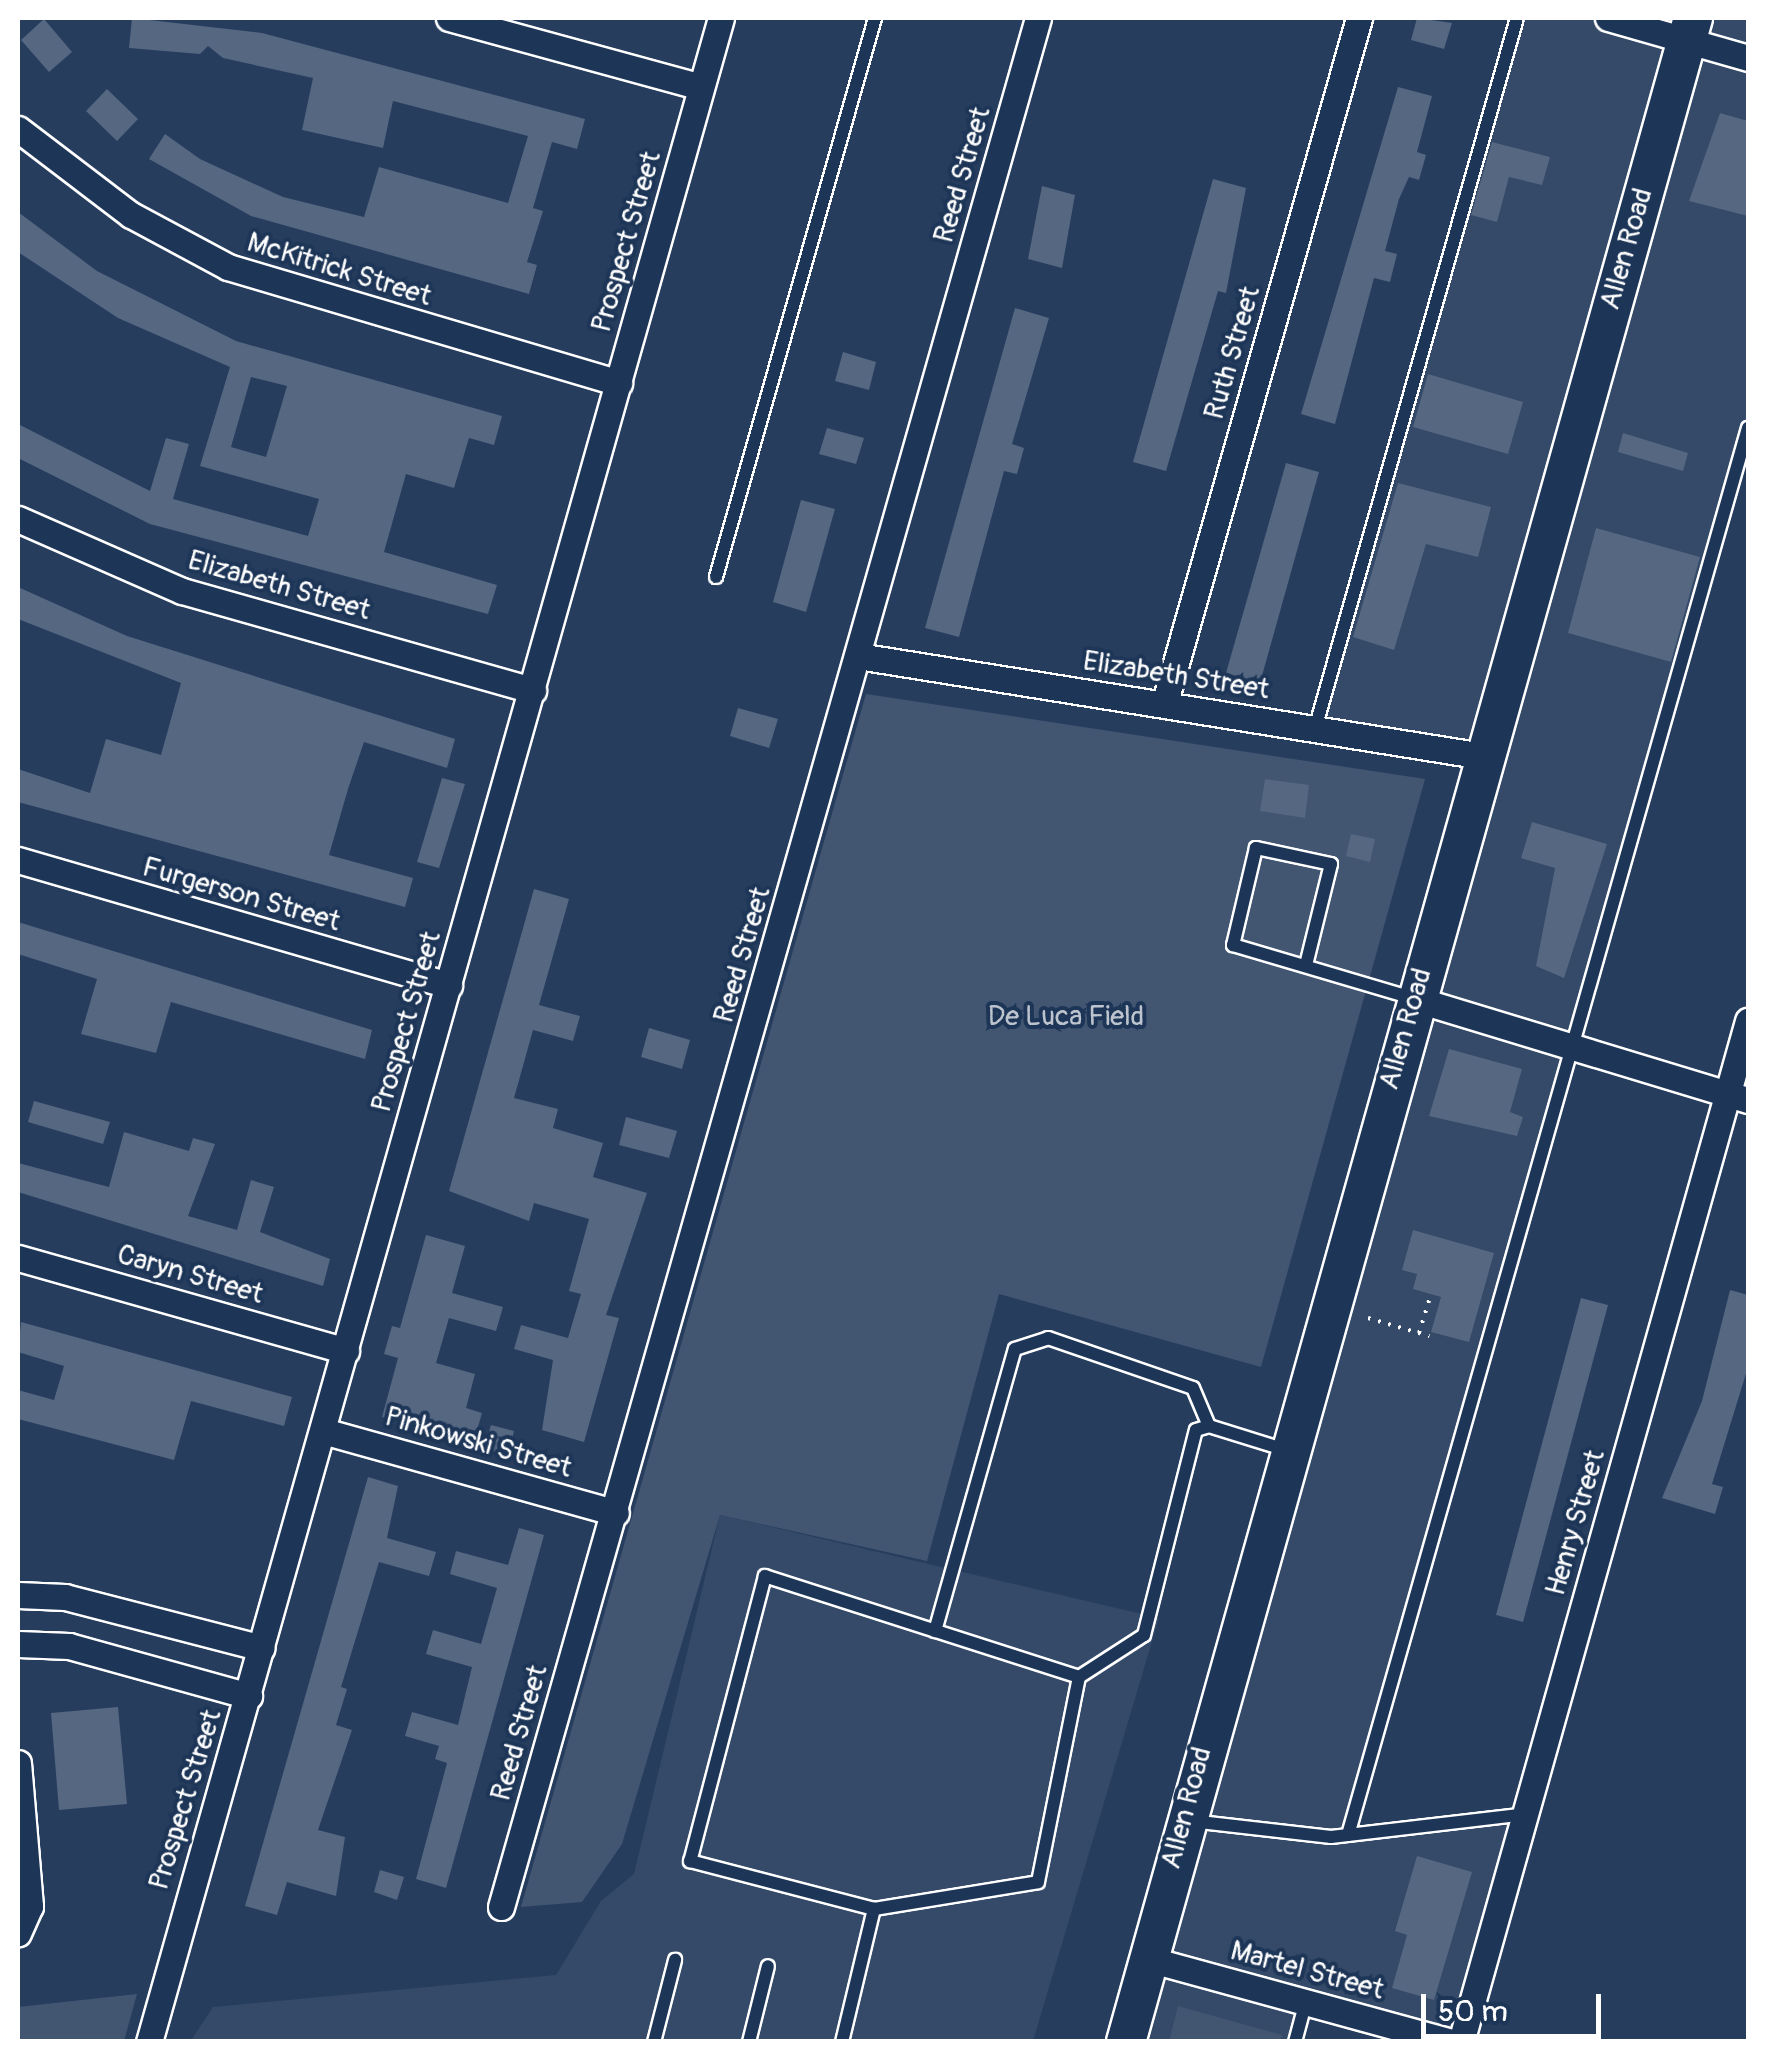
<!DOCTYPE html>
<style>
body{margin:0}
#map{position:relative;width:1766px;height:2059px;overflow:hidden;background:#263d5e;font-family:Pangolin,sans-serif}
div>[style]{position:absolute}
.built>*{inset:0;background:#344a68}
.green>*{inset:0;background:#425672}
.building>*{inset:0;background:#556781}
.path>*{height:4px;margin-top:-2px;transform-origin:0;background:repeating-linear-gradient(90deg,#fff 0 2.5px,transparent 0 10.5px)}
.roads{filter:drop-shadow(2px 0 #fff) drop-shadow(-2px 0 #fff) drop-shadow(0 2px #fff) drop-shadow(0 -2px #fff)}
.lane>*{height:12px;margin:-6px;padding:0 6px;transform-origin:6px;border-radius:6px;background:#1d3557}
.street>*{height:25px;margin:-12.5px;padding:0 12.5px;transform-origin:12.5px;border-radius:12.5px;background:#1d3557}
.secondary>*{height:38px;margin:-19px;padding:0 19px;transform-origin:19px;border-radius:19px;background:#1d3557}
span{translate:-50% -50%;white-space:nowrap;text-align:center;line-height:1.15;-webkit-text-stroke:8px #1d3557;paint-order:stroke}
.street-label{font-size:28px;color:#fff}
.park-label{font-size:28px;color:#bdc4ce}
.frame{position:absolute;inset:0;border:20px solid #fff;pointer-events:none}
.scale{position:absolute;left:1421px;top:1994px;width:180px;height:45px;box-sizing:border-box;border:5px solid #fff;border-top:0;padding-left:12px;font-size:30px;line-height:35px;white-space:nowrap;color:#fff;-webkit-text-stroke:8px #1d3557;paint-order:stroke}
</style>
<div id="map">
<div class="built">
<div style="clip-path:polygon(1517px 18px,1748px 18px,1748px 428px,1348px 1834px,1526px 1814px,1461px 2041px,1306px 2002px,1295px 2041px,1126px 2042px,1483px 756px,1315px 729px)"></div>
<div style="clip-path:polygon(720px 1515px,1159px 1618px,1033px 2041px,190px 2042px,213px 2007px,556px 1975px,601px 1901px,634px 1874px)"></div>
</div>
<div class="green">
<div style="clip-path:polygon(866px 694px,1425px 779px,1261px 1367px,999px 1294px,927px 1561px,720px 1515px,622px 1844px,582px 1902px,521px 1907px)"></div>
<div style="clip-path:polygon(137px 1994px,124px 2041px,18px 2041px,18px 2007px)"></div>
<div style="clip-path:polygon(1178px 2006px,1282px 2035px,1280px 2041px,1169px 2041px)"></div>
</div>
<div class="building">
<div style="clip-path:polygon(132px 18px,262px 33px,585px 119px,577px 149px,552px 142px,533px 208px,543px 211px,527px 262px,537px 265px,529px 294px,251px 216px,149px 159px,165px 134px,200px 159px,283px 197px,364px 217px,379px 167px,508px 203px,528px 136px,393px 101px,383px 148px,302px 130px,313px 78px,223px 58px,208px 46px,200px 54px,129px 48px)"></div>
<div style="clip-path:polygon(1417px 18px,1452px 23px,1444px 49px,1411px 40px)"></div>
<div style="clip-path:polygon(44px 19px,72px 52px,49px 72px,21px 40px)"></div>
<div style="clip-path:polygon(1398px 87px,1432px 96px,1417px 152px,1426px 155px,1419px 180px,1409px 177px,1399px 199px,1385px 251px,1397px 254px,1390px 282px,1374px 278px,1335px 424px,1301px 414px)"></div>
<div style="clip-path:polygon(107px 89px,138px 119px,117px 141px,86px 111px)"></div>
<div style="clip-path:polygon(1720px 113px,1748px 121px,1748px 216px,1689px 201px)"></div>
<div style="clip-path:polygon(1492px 142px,1550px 157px,1542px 185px,1509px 177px,1497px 222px,1471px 215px)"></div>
<div style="clip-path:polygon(1213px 179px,1246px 188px,1226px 293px,1218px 291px,1166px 471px,1133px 462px)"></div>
<div style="clip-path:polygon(1042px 186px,1075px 195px,1062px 268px,1028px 259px)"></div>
<div style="clip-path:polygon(evenodd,18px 212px,97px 271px,236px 341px,502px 416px,494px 445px,469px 438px,454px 488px,406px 474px,384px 552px,497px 585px,488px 614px,150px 524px,18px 458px,18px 424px,150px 491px,166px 438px,189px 444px,173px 499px,308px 536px,319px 499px,200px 466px,230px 367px,118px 318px,18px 252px,18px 212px,251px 377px,287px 386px,266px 457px,231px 447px,251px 377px)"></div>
<div style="clip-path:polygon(1015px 308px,1049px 318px,1012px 444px,1024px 448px,1017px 474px,1004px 471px,959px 637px,925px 628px)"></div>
<div style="clip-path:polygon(843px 352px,876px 362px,869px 390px,835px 381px)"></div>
<div style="clip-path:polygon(1428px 374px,1523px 402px,1508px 454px,1413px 427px)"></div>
<div style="clip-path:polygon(827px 428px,864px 438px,856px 464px,819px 454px)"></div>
<div style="clip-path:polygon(1623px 433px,1688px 453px,1683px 471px,1618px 452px)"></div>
<div style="clip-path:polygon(1286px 463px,1319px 472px,1260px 683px,1226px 673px)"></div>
<div style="clip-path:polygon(1398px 483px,1491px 507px,1478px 557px,1426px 544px,1394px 650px,1353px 637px)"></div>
<div style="clip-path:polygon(801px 500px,835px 509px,806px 612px,773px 602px)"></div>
<div style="clip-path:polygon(1596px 528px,1700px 557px,1671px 662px,1568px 633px)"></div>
<div style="clip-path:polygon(18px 587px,127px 636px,455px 739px,447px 768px,364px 742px,348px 789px,329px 855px,413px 878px,405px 907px,18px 802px,18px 769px,90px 793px,106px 739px,161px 755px,181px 683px,18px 619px)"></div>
<div style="clip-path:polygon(738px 708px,778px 719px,769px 748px,730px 736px)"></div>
<div style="clip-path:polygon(442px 778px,465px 784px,439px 868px,417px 862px)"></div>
<div style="clip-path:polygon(1265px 779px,1309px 785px,1305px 818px,1260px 811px)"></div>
<div style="clip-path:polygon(1532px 822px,1607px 844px,1564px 978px,1536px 966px,1555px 868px,1521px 858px)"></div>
<div style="clip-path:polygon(1351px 834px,1375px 839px,1370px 862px,1346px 856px)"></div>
<div style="clip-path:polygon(534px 889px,569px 899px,539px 1005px,580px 1016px,573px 1041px,533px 1030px,514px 1098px,558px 1109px,553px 1128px,603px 1143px,593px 1177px,647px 1193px,606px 1315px,619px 1318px,584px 1442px,542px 1430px,553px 1360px,514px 1349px,521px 1325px,568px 1338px,581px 1294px,569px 1291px,589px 1219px,534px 1203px,529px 1221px,449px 1191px)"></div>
<div style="clip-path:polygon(18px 922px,372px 1030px,365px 1059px,171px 1002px,156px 1053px,81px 1034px,97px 979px,18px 954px)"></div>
<div style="clip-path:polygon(649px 1028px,690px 1040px,682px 1069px,641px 1057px)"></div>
<div style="clip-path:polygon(1449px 1049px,1522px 1069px,1510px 1112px,1523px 1117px,1517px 1136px,1429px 1116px)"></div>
<div style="clip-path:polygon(34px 1101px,110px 1122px,103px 1144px,28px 1122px)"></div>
<div style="clip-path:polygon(626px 1117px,677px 1131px,669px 1158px,619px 1145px)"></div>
<div style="clip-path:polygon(124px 1132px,189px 1151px,193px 1138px,215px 1144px,188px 1216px,237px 1230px,251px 1180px,274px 1187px,260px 1232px,330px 1259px,323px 1286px,18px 1192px,18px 1163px,109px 1187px)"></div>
<div style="clip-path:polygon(1413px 1230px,1494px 1253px,1469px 1342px,1431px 1332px,1441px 1297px,1413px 1289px,1417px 1274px,1402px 1270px)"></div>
<div style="clip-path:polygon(426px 1235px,465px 1246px,452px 1293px,503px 1307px,496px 1331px,449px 1318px,436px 1363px,475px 1374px,466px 1408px,482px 1413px,475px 1437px,382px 1417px,398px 1358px,384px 1354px,392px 1326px,400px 1328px)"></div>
<div style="clip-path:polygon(1730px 1290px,1748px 1295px,1748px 1367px,1712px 1484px,1723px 1487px,1715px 1514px,1662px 1498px,1702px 1401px)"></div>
<div style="clip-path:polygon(1581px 1298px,1608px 1305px,1523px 1622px,1496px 1615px)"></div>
<div style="clip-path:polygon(21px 1322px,292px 1397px,284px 1426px,191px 1401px,174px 1460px,18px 1419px,18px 1390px,54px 1400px,64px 1366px,18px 1352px)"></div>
<div style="clip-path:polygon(491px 1425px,514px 1431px,508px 1455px,484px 1449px)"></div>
<div style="clip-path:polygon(368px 1477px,398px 1486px,387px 1538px,436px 1552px,429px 1576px,379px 1562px,341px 1687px,347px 1689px,336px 1725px,352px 1730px,318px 1830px,345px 1837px,336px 1896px,287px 1882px,277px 1915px,245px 1906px)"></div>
<div style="clip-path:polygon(519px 1528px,544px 1535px,446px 1888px,416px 1879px,447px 1763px,435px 1759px,439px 1746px,405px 1736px,412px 1712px,458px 1725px,472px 1667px,426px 1654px,433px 1630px,481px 1644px,497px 1588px,450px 1574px,456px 1551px,508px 1565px)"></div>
<div style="clip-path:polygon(118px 1707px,127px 1804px,59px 1810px,51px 1713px)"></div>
<div style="clip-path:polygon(1417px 1856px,1472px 1872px,1434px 2000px,1392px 1988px,1407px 1935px,1395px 1931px)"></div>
<div style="clip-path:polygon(380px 1870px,404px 1877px,397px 1900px,374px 1892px)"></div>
</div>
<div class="path">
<div style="left:1368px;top:1318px;width:64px;rotate:16.4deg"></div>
<div style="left:1419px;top:1333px;width:41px;rotate:-72.9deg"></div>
</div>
<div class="roads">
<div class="lane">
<div style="left:716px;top:577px;width:581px;rotate:-74.12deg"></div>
<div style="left:1315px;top:729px;width:739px;rotate:-74.14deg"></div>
<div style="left:1306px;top:965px;width:104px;rotate:-76.1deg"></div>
<div style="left:1331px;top:864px;width:77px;rotate:-168deg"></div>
<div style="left:1256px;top:848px;width:100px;rotate:103.3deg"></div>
<div style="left:1233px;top:945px;width:187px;rotate:16.5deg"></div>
<div style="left:935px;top:1631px;width:293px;rotate:-74.2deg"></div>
<div style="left:1015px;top:1349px;width:35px;rotate:-18deg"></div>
<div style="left:1048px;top:1338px;width:153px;rotate:19deg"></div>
<div style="left:1193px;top:1388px;width:41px;rotate:67.2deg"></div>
<div style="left:1079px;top:1677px;width:77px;rotate:-32.9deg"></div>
<div style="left:1144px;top:1635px;width:211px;rotate:-75.8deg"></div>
<div style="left:1196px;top:1430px;width:14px;rotate:-17deg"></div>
<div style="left:1209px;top:1426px;width:81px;rotate:17.3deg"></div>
<div style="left:1191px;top:1821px;width:141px;rotate:6.5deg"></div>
<div style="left:1331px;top:1837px;width:196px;rotate:-6.7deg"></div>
<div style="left:1348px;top:1835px;width:1463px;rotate:-74.13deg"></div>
<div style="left:654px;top:2042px;width:85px;rotate:-75.6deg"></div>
<div style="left:749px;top:2042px;width:78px;rotate:-76deg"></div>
<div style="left:842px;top:2042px;width:137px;rotate:-76.5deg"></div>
<div style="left:874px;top:1909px;width:166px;rotate:-9.3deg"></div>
<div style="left:1038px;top:1882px;width:209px;rotate:-78.7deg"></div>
<div style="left:1079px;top:1677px;width:330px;rotate:-162.2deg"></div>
<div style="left:765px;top:1576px;width:295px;rotate:104.7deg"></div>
<div style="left:690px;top:1861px;width:190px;rotate:14.6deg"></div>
<div style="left:1295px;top:2042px;width:42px;rotate:-75deg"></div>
</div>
<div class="street">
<div style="left:449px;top:18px;width:261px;rotate:15.3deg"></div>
<div style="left:1608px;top:18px;width:146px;rotate:15.9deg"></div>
<div style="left:18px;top:129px;width:142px;rotate:37.3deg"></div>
<div style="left:131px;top:215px;width:110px;rotate:28.2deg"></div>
<div style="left:228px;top:267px;width:408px;rotate:16.5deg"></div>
<div style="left:18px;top:519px;width:179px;rotate:23.7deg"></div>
<div style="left:182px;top:591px;width:365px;rotate:15.8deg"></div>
<div style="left:858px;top:656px;width:633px;rotate:9.09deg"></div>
<div style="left:1164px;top:705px;width:714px;rotate:-74.15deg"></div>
<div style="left:18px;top:860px;width:449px;rotate:16.2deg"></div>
<div style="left:1415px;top:999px;width:348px;rotate:16.9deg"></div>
<div style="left:18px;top:1258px;width:341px;rotate:15.8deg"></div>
<div style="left:323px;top:1431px;width:304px;rotate:15.6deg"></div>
<div style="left:18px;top:1595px;width:47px;rotate:2.4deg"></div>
<div style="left:65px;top:1597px;width:203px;rotate:14.5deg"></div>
<div style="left:18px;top:1644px;width:51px;rotate:2.2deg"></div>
<div style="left:69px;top:1646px;width:187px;rotate:15.5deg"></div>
<div style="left:18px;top:1763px;width:144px;rotate:85.2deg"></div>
<div style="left:30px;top:1906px;width:30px;rotate:114deg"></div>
<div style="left:501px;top:1907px;width:1964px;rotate:-74.13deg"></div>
<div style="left:1148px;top:1959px;width:314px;rotate:15.3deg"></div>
<div style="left:149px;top:2042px;width:2103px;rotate:-74.22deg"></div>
<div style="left:1461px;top:2042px;width:1061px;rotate:-74.3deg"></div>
</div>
<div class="secondary">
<div style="left:1126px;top:2042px;width:2102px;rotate:-74.35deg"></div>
</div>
</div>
<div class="street-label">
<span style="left:963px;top:175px;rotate:-74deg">Reed Street</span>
<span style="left:627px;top:242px;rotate:-74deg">Prospect Street</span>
<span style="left:1627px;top:249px;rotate:-74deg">Allen Road</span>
<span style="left:339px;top:270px;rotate:17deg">McKitrick Street</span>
<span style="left:1233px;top:353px;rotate:-74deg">Ruth Street</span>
<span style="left:279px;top:586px;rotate:16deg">Elizabeth Street</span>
<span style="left:1176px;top:676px;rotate:9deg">Elizabeth Street</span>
<span style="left:241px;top:895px;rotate:16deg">Furgerson Street</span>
<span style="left:743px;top:955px;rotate:-74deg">Reed Street</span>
<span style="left:407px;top:1022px;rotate:-74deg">Prospect Street</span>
<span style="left:1406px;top:1029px;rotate:-74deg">Allen Road</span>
<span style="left:190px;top:1275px;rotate:16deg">Caryn Street</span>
<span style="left:478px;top:1443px;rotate:16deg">Pinkowski Street</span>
<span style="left:1576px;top:1523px;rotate:-74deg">Henry Street</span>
<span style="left:520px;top:1733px;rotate:-74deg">Reed Street</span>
<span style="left:186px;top:1800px;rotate:-73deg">Prospect Street</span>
<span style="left:1187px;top:1808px;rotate:-75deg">Allen Road</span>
<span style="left:1307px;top:1971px;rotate:15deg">Martel Street</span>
</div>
<div class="park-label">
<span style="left:1066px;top:1017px">De Luca Field</span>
</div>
<div class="frame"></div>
<div class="scale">50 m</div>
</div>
